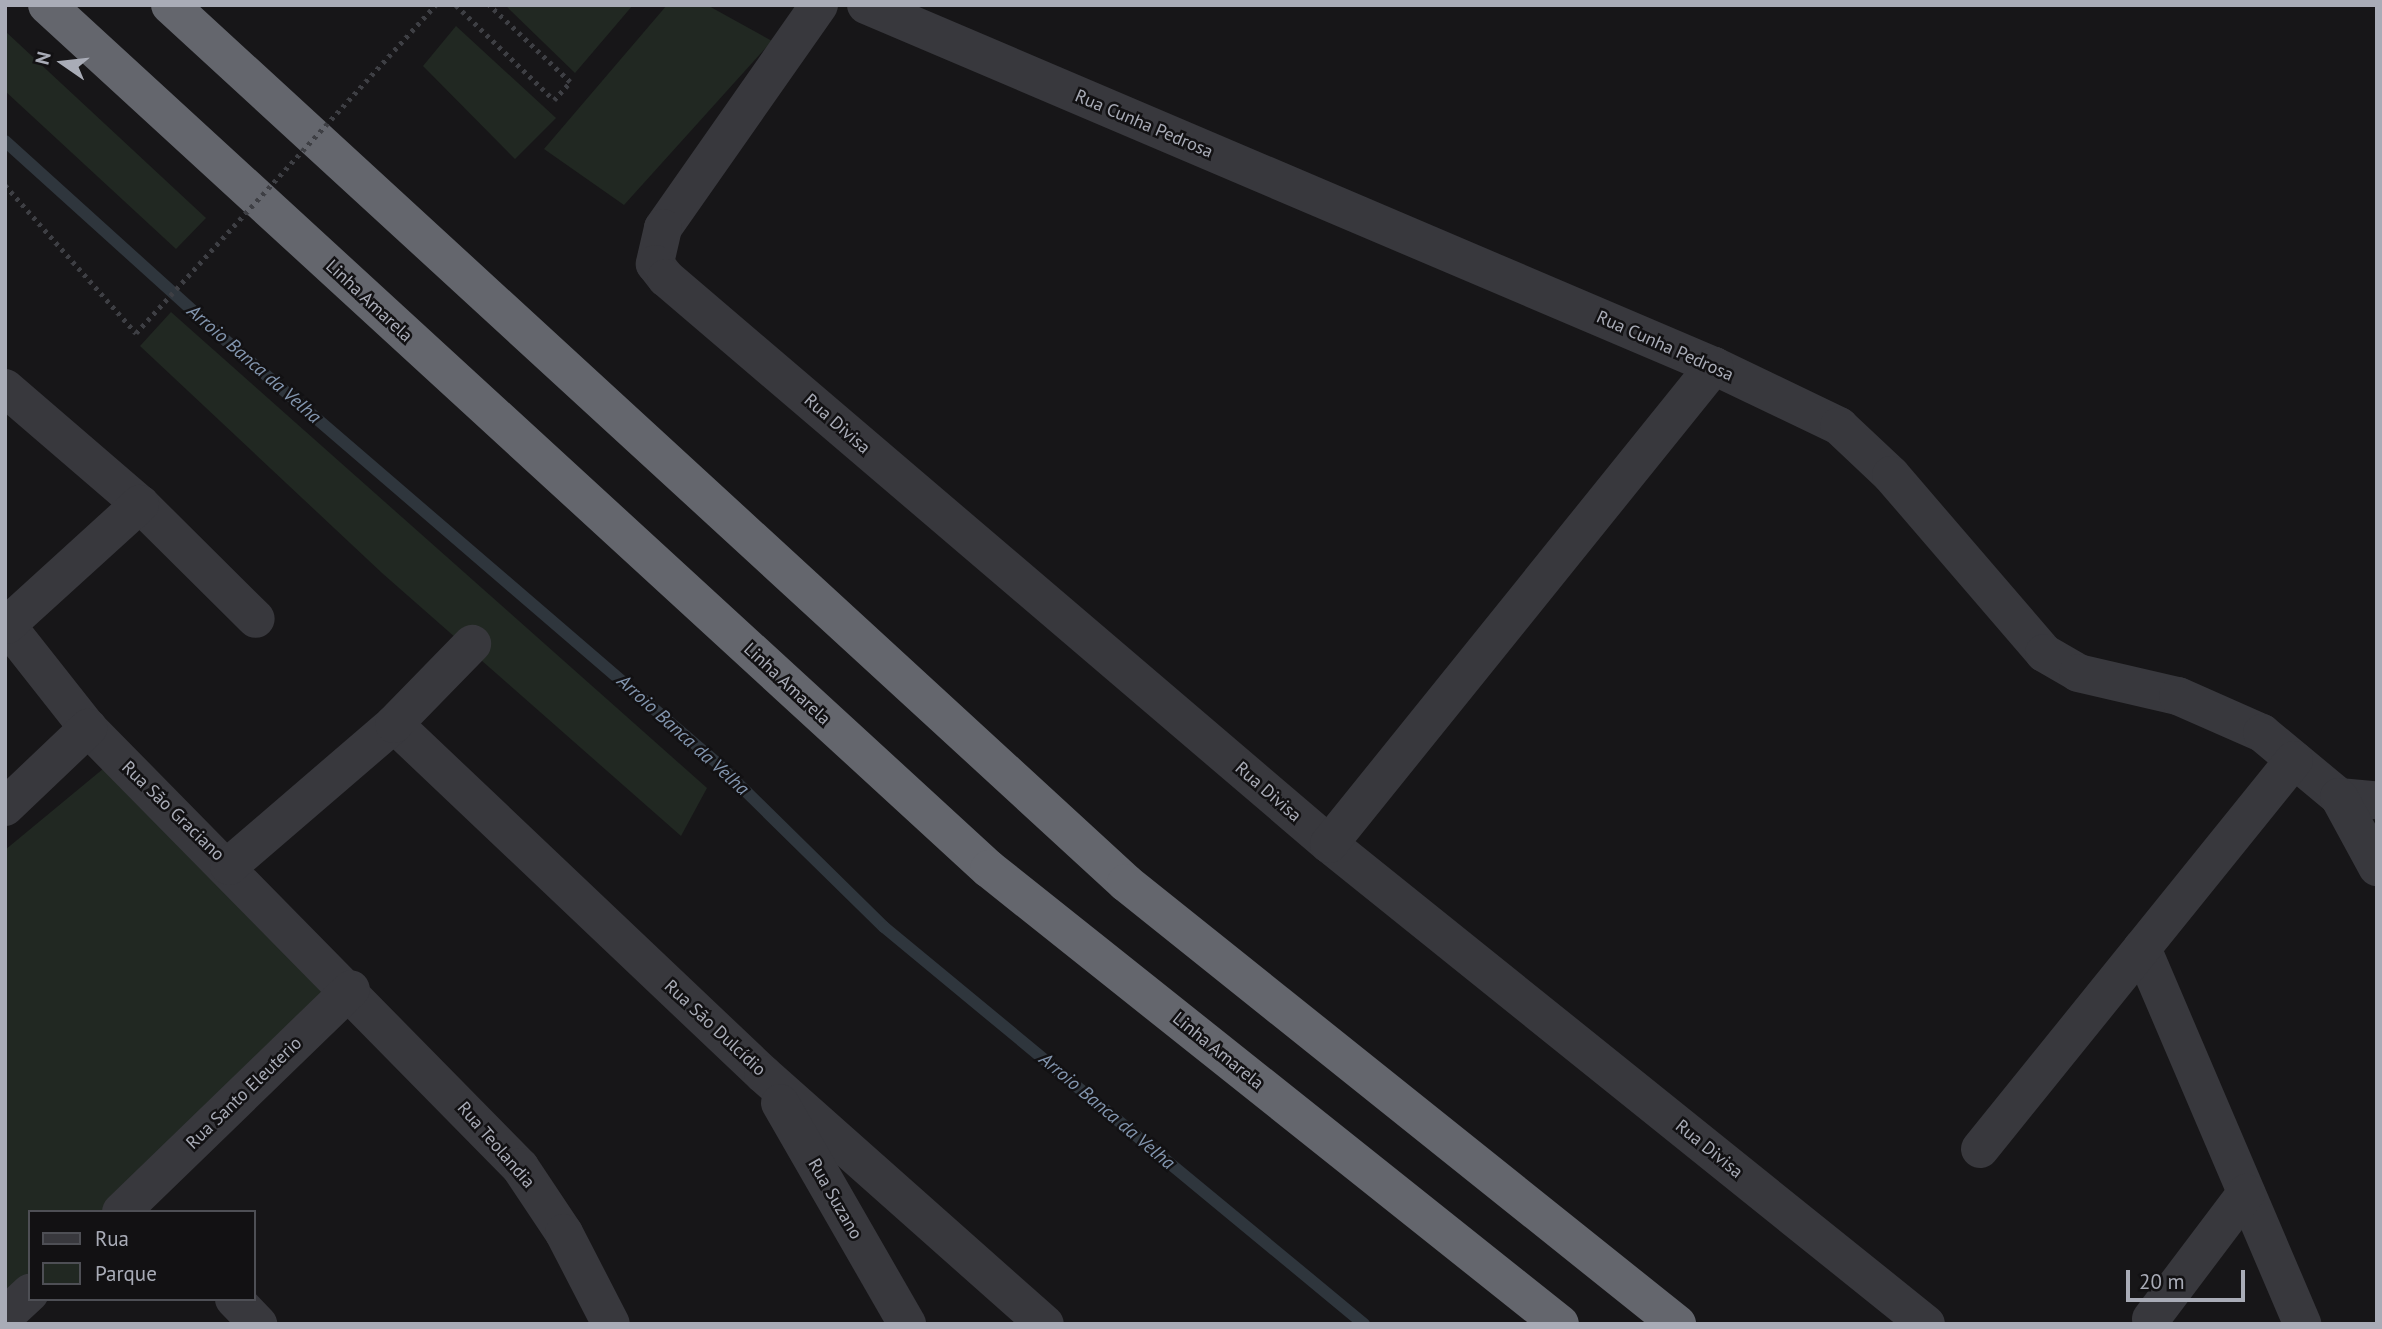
<!DOCTYPE html>
<meta charset="utf-8">
<style>
body{margin:0}
#map{position:relative;width:2382px;height:1329px;overflow:hidden;background:#171618;font-family:"PT Sans",sans-serif}
div>[style]{position:absolute}
.green>*{inset:0;background:#212822}
.stream>*{height:12px;margin:-6px;padding:0 6px;transform-origin:6px;border-radius:6px;background:#2f363d}
.path>*{height:4.5px;margin-top:-2.25px;transform-origin:0;background:repeating-linear-gradient(90deg,#3e3f44 0 3.5px,transparent 0 8.5px)}
.minor>*{height:38px;margin:-19px;padding:0 19px;transform-origin:19px;border-radius:19px;background:#38383d}
.highway>*{height:38px;margin:-19px;padding:0 19px;transform-origin:19px;border-radius:19px;background:#64666d}
.path-bridge>*{height:4.5px;margin-top:-2.25px;transform-origin:0;background:repeating-linear-gradient(90deg,#3e3f44 0 3.5px,transparent 0 8.5px)}
span{translate:-50% -50%;white-space:nowrap;text-align:center;line-height:1.15;-webkit-text-stroke:5px #121113;paint-order:stroke}
.street-label{font-size:18px;color:#a9acb7}
.water-label{font-size:19px;color:#8396af;font-style:italic}
.frame{position:absolute;inset:0;border:7px solid #a9acb7;pointer-events:none}
.legend{position:absolute;left:28px;top:1210px;width:228px;height:91px;box-sizing:border-box;background:#121113;border:2px solid #4e4f55;margin:0;padding:9px 12px;list-style:none;font-size:21px;color:#a9acb7}
.legend li{display:flex;align-items:center;gap:14px;height:35px}
.legend b{width:35px;border:2px solid #4e4f55}
.north{position:absolute;left:28px;top:28px;width:70px;height:70px;-webkit-text-stroke:5px #121113;paint-order:stroke;rotate:284deg;font-size:19px;font-weight:700;line-height:28px;text-align:center;color:#a9acb7}
.north::after{content:'';display:block;margin:auto;width:24px;height:32px;background:#a9acb7;clip-path:polygon(50% 0,100% 100%,50% 72%,0 100%)}
.scale{position:absolute;left:2126px;top:1270px;width:119px;height:32px;box-sizing:border-box;border:4px solid #a9acb7;border-top:0;padding-left:9px;font-size:21px;line-height:24px;white-space:nowrap;color:#a9acb7;-webkit-text-stroke:5px #121113;paint-order:stroke}
</style>
<div id="map">
<div class="green">
<div style="clip-path:polygon(505px 5px,633px 5px,575px 73px)"></div>
<div style="clip-path:polygon(667px 5px,707px 5px,772px 41px,624px 205px,544px 149px)"></div>
<div style="clip-path:polygon(456px 26px,556px 118px,515px 159px,423px 66px)"></div>
<div style="clip-path:polygon(5px 31px,206px 218px,176px 249px,5px 91px)"></div>
<div style="clip-path:polygon(171px 312px,707px 788px,681px 836px,382px 573px,140px 346px)"></div>
<div style="clip-path:polygon(115px 759px,351px 989px,108px 1212px,30px 1212px,30px 1283px,5px 1306px,5px 850px)"></div>
</div>
<div class="stream">
<div style="left:5px;top:141px;width:304px;rotate:42.1deg"></div>
<div style="left:231px;top:345px;width:641px;rotate:40.7deg"></div>
<div style="left:717px;top:763px;width:234px;rotate:44.5deg"></div>
<div style="left:884px;top:927px;width:623px;rotate:39.59deg"></div>
</div>
<div class="path">
<div style="left:456px;top:5px;width:136px;rotate:44.1deg"></div>
<div style="left:554px;top:100px;width:24px;rotate:-48deg"></div>
<div style="left:570px;top:82px;width:112px;rotate:-136.5deg"></div>
<div style="left:5px;top:185px;width:198px;rotate:48.5deg"></div>
</div>
<div class="minor">
<div style="left:819px;top:5px;width:272px;rotate:125deg"></div>
<div style="left:663px;top:228px;width:37px;rotate:103deg"></div>
<div style="left:655px;top:264px;width:18px;rotate:52deg"></div>
<div style="left:666px;top:278px;width:872px;rotate:40.49deg"></div>
<div style="left:1329px;top:844px;width:766px;rotate:38.8deg"></div>
<div style="left:866px;top:5px;width:922px;rotate:23.06deg"></div>
<div style="left:1714px;top:366px;width:139px;rotate:25.6deg"></div>
<div style="left:1839px;top:426px;width:71px;rotate:43.3deg"></div>
<div style="left:1891px;top:475px;width:235px;rotate:49.3deg"></div>
<div style="left:2044px;top:653px;width:39px;rotate:30deg"></div>
<div style="left:2078px;top:673px;width:103px;rotate:13deg"></div>
<div style="left:2178px;top:696px;width:92px;rotate:23.8deg"></div>
<div style="left:2262px;top:733px;width:100px;rotate:39.7deg"></div>
<div style="left:2339px;top:797px;width:38px;rotate:5deg"></div>
<div style="left:5px;top:388px;width:178px;rotate:40.7deg"></div>
<div style="left:140px;top:504px;width:163px;rotate:44.8deg"></div>
<div style="left:5px;top:623px;width:134px;rotate:51.7deg"></div>
<div style="left:88px;top:728px;width:616px;rotate:45.46deg"></div>
<div style="left:520px;top:1167px;width:79px;rotate:56.3deg"></div>
<div style="left:564px;top:1233px;width:102px;rotate:62.7deg"></div>
<div style="left:7px;top:625px;width:180px;rotate:-42.3deg"></div>
<div style="left:394px;top:724px;width:509px;rotate:43.49deg"></div>
<div style="left:763px;top:1074px;width:377px;rotate:41.6deg"></div>
<div style="left:2339px;top:797px;width:80px;rotate:61.5deg"></div>
<div style="left:5px;top:807px;width:115px;rotate:-43.6deg"></div>
<div style="left:1329px;top:844px;width:614px;rotate:-51.15deg"></div>
<div style="left:229px;top:866px;width:218px;rotate:-40.7deg"></div>
<div style="left:394px;top:724px;width:112px;rotate:-45.7deg"></div>
<div style="left:2142px;top:948px;width:409px;rotate:66.9deg"></div>
<div style="left:780px;top:1103px;width:255px;rotate:60.1deg"></div>
<div style="left:1980px;top:1149px;width:500px;rotate:-51.1deg"></div>
<div style="left:121px;top:1212px;width:320px;rotate:-44.1deg"></div>
<div style="left:234px;top:1299px;width:35px;rotate:46deg"></div>
<div style="left:5px;top:1316px;width:34px;rotate:-43deg"></div>
<div style="left:2151px;top:1319px;width:158px;rotate:-53deg"></div>
</div>
<div class="highway">
<div style="left:47px;top:5px;width:1278px;rotate:42.53deg"></div>
<div style="left:989px;top:869px;width:730px;rotate:38.55deg"></div>
<div style="left:170px;top:5px;width:1298px;rotate:42.56deg"></div>
<div style="left:1126px;top:883px;width:706px;rotate:38.67deg"></div>
</div>
<div class="path-bridge">
<div style="left:136px;top:333px;width:445px;rotate:-47.6deg"></div>
</div>
<div class="street-label">
<span style="left:1144px;top:124px;rotate:23deg">Rua Cunha Pedrosa</span>
<span style="left:369px;top:301px;rotate:43deg">Linha Amarela</span>
<span style="left:1665px;top:346px;rotate:24deg">Rua Cunha Pedrosa</span>
<span style="left:837px;top:424px;rotate:41deg">Rua Divisa</span>
<span style="left:787px;top:684px;rotate:43deg">Linha Amarela</span>
<span style="left:1268px;top:792px;rotate:41deg">Rua Divisa</span>
<span style="left:173px;top:811px;rotate:44deg">Rua São Graciano</span>
<span style="left:715px;top:1028px;rotate:43deg">Rua São Dulcídio</span>
<span style="left:1218px;top:1051px;rotate:39deg">Linha Amarela</span>
<span style="left:244px;top:1093px;rotate:-44deg">Rua Santo Eleuterio</span>
<span style="left:496px;top:1145px;rotate:49deg">Rua Teolandia</span>
<span style="left:1709px;top:1149px;rotate:39deg">Rua Divisa</span>
<span style="left:835px;top:1199px;rotate:60deg">Rua Suzano</span>
</div>
<div class="water-label">
<span style="left:254px;top:364px;rotate:41deg">Arroio Banca da Velha</span>
<span style="left:683px;top:735px;rotate:42deg">Arroio Banca da Velha</span>
<span style="left:1107px;top:1111px;rotate:40deg">Arroio Banca da Velha</span>
</div>
<div class="frame"></div>
<ul class="legend">
<li><b style="height:9px;background:#38383d"></b>Rua</li>
<li><b style="height:19px;background:#212822"></b>Parque</li>
</ul>
<div class="north">N</div>
<div class="scale">20 m</div>
</div>
